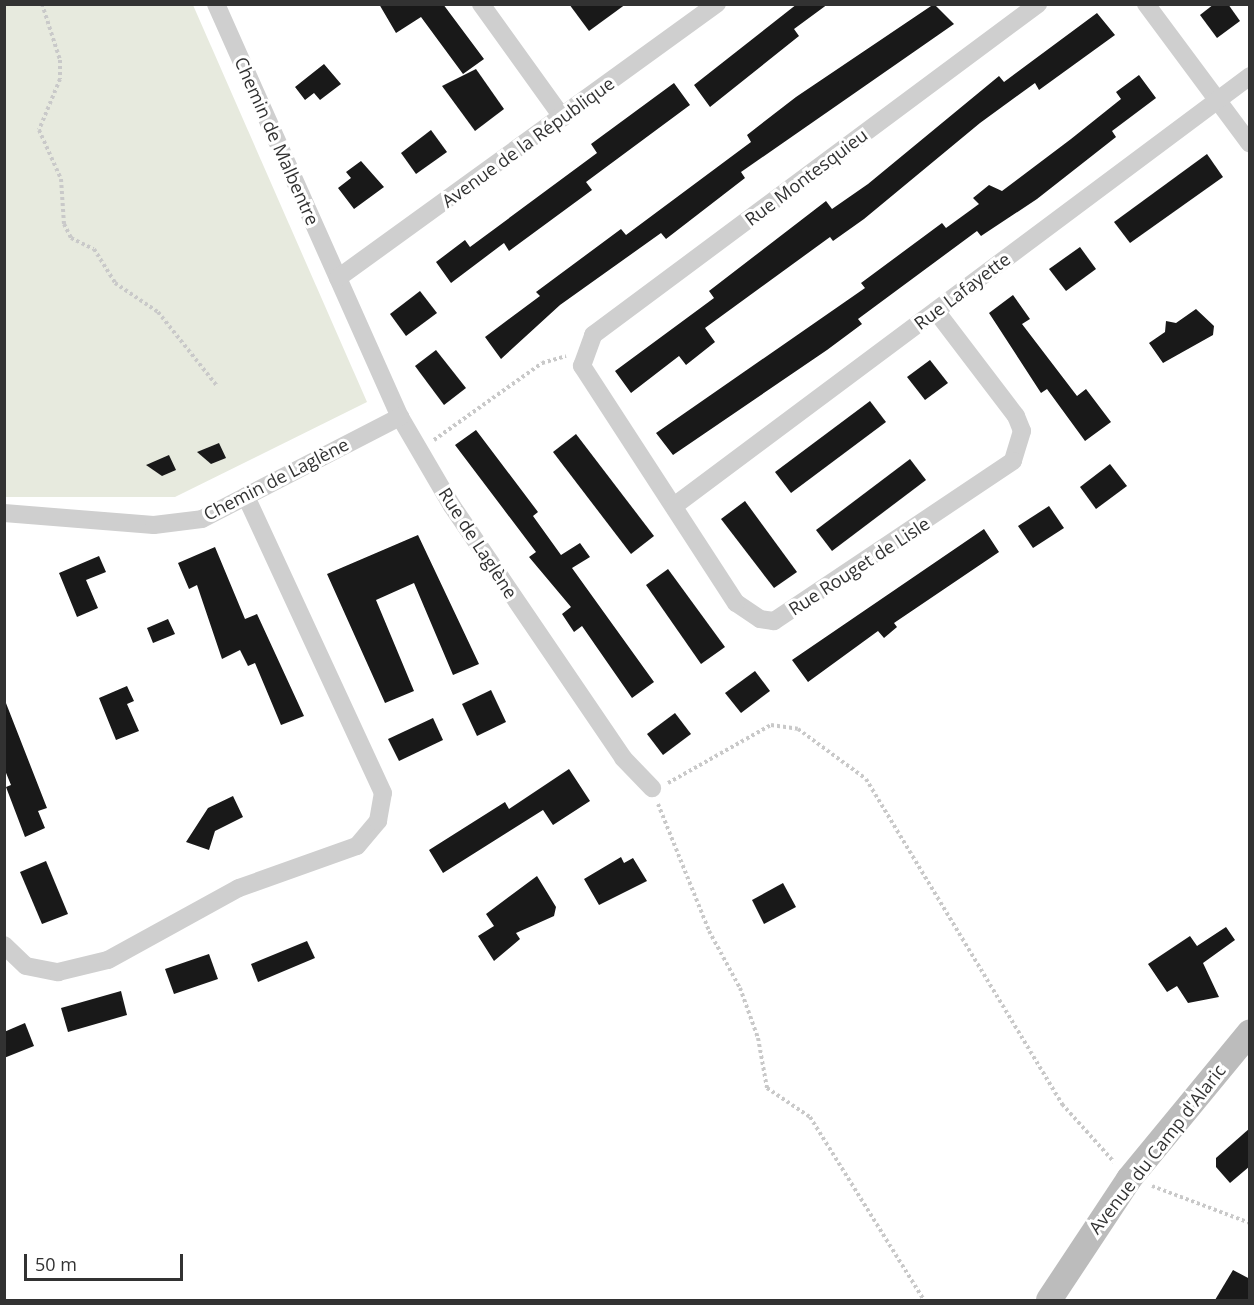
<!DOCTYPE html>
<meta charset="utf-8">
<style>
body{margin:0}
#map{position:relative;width:1254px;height:1305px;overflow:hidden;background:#fff;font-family:"Open Sans",sans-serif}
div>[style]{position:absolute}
.green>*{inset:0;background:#e7eade}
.building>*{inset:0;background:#191919}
.path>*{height:4px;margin-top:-2px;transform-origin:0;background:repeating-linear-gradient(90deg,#c9c9c9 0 3px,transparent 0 6px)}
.minor>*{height:18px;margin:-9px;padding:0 9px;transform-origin:9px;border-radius:9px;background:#cfcfcf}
.secondary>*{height:26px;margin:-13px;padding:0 13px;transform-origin:13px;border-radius:13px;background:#bcbcbc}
span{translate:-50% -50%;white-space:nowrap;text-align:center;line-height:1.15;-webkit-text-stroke:6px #fff;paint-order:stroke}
.street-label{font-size:18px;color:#323232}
.frame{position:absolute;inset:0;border:6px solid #323232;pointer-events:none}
.scale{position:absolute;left:24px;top:1254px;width:159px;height:27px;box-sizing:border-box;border:3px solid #323232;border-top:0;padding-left:8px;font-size:18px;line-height:21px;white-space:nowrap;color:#323232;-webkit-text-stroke:4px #fff;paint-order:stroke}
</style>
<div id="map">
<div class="green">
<div style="clip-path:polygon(4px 5px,193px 5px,367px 402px,175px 497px,5px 497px)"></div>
</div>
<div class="building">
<div style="clip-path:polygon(379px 4px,443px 4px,484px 59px,463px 74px,421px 17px,396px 33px)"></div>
<div style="clip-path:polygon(569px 4px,626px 4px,589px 31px)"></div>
<div style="clip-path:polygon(797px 4px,828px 4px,794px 29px,799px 36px,710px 107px,694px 85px)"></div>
<div style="clip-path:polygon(934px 4px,954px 24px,741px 172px,745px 178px,666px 239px,661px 233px,560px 305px,501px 359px,485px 337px,540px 296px,536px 292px,621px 229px,626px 235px,751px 142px,747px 135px,796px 97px)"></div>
<div style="clip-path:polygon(1214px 4px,1228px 4px,1240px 21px,1217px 38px,1200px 15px)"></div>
<div style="clip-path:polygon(1097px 13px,1115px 35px,1039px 90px,1035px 83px,980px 123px,864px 219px,833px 241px,830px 237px,705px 328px,715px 342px,686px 365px,679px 356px,631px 393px,615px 371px,714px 298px,709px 291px,826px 201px,832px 209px,868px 184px,999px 76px,1004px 82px)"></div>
<div style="clip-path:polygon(324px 64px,341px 84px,320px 100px,314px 93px,305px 100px,295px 87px)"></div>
<div style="clip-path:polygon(476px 69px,504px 109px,475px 131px,442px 86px)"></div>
<div style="clip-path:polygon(1139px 75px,1156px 98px,1112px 131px,1116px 137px,1037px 199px,981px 236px,977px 231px,858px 319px,862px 324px,827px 350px,673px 455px,656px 433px,865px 288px,861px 283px,942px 223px,946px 228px,979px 204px,973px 198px,989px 185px,1002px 191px,1071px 139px,1121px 99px,1116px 92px)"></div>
<div style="clip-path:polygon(674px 83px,690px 105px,586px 182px,592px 190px,509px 251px,504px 243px,451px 283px,436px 262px,465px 240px,470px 247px,597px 153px,591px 144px)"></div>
<div style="clip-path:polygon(431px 130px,447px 152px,416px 174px,401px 153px)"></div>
<div style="clip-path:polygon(1207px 154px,1223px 177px,1130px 243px,1114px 222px)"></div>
<div style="clip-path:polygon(361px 161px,384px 187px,354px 209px,338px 188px,351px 178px,346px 172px)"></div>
<div style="clip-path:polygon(1080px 247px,1096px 269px,1066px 291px,1049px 269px)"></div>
<div style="clip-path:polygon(420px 291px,437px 313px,406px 336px,390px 314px)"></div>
<div style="clip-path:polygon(1013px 295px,1030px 319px,1022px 324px,1077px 396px,1086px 389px,1111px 422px,1085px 441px,1047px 389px,1041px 393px,989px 313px)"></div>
<div style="clip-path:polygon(1196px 309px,1214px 326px,1213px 335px,1163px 363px,1149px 343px,1165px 332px,1166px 321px,1176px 323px)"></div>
<div style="clip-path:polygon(436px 350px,466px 388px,444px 405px,415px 366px)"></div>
<div style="clip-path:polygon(930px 360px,948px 383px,925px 400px,907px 377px)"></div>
<div style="clip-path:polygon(870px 401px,886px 422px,791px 493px,775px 472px)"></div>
<div style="clip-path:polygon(476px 430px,538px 512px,533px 516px,561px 555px,580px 543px,590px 557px,572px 568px,654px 682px,632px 698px,582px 626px,574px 632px,562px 614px,571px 607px,529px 557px,536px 552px,455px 445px)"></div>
<div style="clip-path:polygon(576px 434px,654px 536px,631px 554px,553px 452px)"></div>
<div style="clip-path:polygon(219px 443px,226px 458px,211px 464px,197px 452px)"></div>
<div style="clip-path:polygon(169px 455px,176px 470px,162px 476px,146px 465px)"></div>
<div style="clip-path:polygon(910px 459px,926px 480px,832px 551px,816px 530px)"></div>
<div style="clip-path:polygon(1110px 464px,1127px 486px,1096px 509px,1080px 487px)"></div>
<div style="clip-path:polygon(745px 501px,797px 572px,774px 588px,721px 519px)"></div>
<div style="clip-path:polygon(1049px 506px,1064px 528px,1033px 548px,1018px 526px)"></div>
<div style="clip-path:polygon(984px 529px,999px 552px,894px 623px,897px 627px,884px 638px,878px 631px,808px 682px,792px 660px)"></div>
<div style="clip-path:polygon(418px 535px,479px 664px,453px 675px,414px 583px,376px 600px,414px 691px,385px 703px,327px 574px)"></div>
<div style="clip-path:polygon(215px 547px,245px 619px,257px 614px,304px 716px,281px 725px,255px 663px,248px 666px,240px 650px,222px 659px,197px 585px,189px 589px,178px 563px)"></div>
<div style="clip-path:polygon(99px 556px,106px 572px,86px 580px,98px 608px,77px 617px,59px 573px)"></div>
<div style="clip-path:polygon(668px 569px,725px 647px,701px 664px,646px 585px)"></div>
<div style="clip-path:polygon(168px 619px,175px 634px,153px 643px,147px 628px)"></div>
<div style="clip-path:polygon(755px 671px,770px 691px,741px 713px,725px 693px)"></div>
<div style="clip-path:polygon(127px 686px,134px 701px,127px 704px,139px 731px,116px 740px,99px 698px)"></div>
<div style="clip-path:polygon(491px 690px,506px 722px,477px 736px,462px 704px)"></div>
<div style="clip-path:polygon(4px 698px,47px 808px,38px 811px,45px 828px,25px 837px,6px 787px,11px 785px,4px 768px)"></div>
<div style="clip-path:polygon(675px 713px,691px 734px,663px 755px,647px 734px)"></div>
<div style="clip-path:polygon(433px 718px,443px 740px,399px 761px,388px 739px)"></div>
<div style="clip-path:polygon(569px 769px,590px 801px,553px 825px,543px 810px,443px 873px,429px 850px,505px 802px,509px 809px)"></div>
<div style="clip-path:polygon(233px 796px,243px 817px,215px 831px,209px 850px,186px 842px,208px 808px)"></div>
<div style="clip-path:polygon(621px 857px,624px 863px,633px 858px,647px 881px,599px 905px,584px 879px)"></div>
<div style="clip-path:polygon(46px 861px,68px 914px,42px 924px,20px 872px)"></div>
<div style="clip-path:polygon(537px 876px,556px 907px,554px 916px,516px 933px,520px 939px,494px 961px,478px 936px,494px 926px,486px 914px)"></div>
<div style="clip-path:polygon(783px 883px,796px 907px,764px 924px,752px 900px)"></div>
<div style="clip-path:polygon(1226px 927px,1235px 940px,1203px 963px,1219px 997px,1188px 1003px,1177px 986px,1167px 992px,1148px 964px,1190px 936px,1197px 946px)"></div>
<div style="clip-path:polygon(307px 941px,315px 958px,258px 982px,251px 964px)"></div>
<div style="clip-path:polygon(209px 954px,218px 979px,174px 994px,165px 969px)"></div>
<div style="clip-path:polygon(121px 991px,127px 1015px,68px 1032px,61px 1008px)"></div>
<div style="clip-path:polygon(25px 1023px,34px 1046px,4px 1058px,4px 1032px)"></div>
<div style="clip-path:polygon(1250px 1128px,1250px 1166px,1230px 1183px,1216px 1167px,1216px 1158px)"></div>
<div style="clip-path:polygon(1233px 1270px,1250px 1279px,1250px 1300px,1215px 1300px)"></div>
</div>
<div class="path">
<div style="left:42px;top:4px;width:59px;rotate:72.2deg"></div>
<div style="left:60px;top:60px;width:19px;rotate:90deg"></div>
<div style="left:60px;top:79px;width:55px;rotate:112.4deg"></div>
<div style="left:39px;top:130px;width:54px;rotate:65.8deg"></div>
<div style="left:61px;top:179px;width:45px;rotate:86.2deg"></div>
<div style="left:64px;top:224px;width:16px;rotate:63deg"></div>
<div style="left:71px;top:238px;width:25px;rotate:26deg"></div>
<div style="left:94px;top:249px;width:40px;rotate:58deg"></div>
<div style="left:115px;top:283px;width:52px;rotate:34deg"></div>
<div style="left:158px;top:312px;width:95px;rotate:51.4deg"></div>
<div style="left:434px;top:440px;width:133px;rotate:-35.5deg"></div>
<div style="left:542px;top:363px;width:25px;rotate:-16deg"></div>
<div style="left:668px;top:783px;width:118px;rotate:-29.4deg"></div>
<div style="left:771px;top:725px;width:27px;rotate:8deg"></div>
<div style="left:798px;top:729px;width:84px;rotate:36.3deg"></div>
<div style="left:866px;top:779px;width:380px;rotate:58.9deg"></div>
<div style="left:1062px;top:1104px;width:78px;rotate:48.1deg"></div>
<div style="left:658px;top:804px;width:137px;rotate:68.1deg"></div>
<div style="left:709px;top:931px;width:65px;rotate:61.5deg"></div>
<div style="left:740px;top:988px;width:53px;rotate:70.2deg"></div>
<div style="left:758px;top:1038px;width:51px;rotate:79.8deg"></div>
<div style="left:767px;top:1088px;width:52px;rotate:34deg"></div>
<div style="left:810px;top:1117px;width:216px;rotate:58.1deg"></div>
<div style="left:1152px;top:1186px;width:105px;rotate:20.7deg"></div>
</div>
<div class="minor">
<div style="left:216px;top:4px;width:452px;rotate:66deg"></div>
<div style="left:400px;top:417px;width:103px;rotate:59.7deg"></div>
<div style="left:452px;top:506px;width:305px;rotate:55.8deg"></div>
<div style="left:623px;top:758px;width:42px;rotate:46deg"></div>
<div style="left:481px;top:4px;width:140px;rotate:54.3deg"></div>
<div style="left:1146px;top:4px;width:174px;rotate:53.4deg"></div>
<div style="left:338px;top:278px;width:468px;rotate:-35.9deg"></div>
<div style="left:936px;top:311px;width:132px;rotate:52.7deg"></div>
<div style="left:1016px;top:416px;width:16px;rotate:68deg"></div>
<div style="left:1022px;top:431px;width:31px;rotate:107deg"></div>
<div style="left:1013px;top:461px;width:288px;rotate:146.2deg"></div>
<div style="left:774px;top:621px;width:14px;rotate:-172deg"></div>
<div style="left:760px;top:619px;width:29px;rotate:-146deg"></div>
<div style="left:736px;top:603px;width:283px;rotate:-123deg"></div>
<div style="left:582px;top:366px;width:33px;rotate:-70deg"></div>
<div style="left:593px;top:335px;width:555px;rotate:-36.64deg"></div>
<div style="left:674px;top:506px;width:719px;rotate:-36.74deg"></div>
<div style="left:4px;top:513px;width:150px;rotate:4.6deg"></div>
<div style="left:154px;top:525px;width:48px;rotate:-7.1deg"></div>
<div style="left:202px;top:519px;width:223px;rotate:-27.3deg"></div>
<div style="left:4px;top:945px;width:30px;rotate:44deg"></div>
<div style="left:26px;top:966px;width:33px;rotate:11deg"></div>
<div style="left:58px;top:972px;width:51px;rotate:-13.5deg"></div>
<div style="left:108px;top:960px;width:149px;rotate:-28.8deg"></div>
<div style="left:239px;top:888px;width:125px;rotate:-19.6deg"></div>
<div style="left:357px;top:846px;width:33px;rotate:-50deg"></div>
<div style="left:378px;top:821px;width:28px;rotate:-80deg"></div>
<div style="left:383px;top:793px;width:327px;rotate:-114.8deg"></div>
</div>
<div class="secondary">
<div style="left:1049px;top:1300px;width:145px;rotate:-56.5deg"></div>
<div style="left:1129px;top:1179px;width:190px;rotate:-50.5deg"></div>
</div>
<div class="street-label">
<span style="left:277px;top:141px;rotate:66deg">Chemin de Malbentre</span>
<span style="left:528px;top:142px;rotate:-36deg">Avenue de la République</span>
<span style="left:806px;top:177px;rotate:-37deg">Rue Montesquieu</span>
<span style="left:962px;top:291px;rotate:-37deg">Rue Lafayette</span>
<span style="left:276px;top:479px;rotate:-27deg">Chemin de Laglène</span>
<span style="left:478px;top:543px;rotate:57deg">Rue de Laglène</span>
<span style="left:859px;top:566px;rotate:-33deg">Rue Rouget de Lisle</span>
<span style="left:1157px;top:1149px;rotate:-52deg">Avenue du Camp d'Alaric</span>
</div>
<div class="frame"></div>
<div class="scale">50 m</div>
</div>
